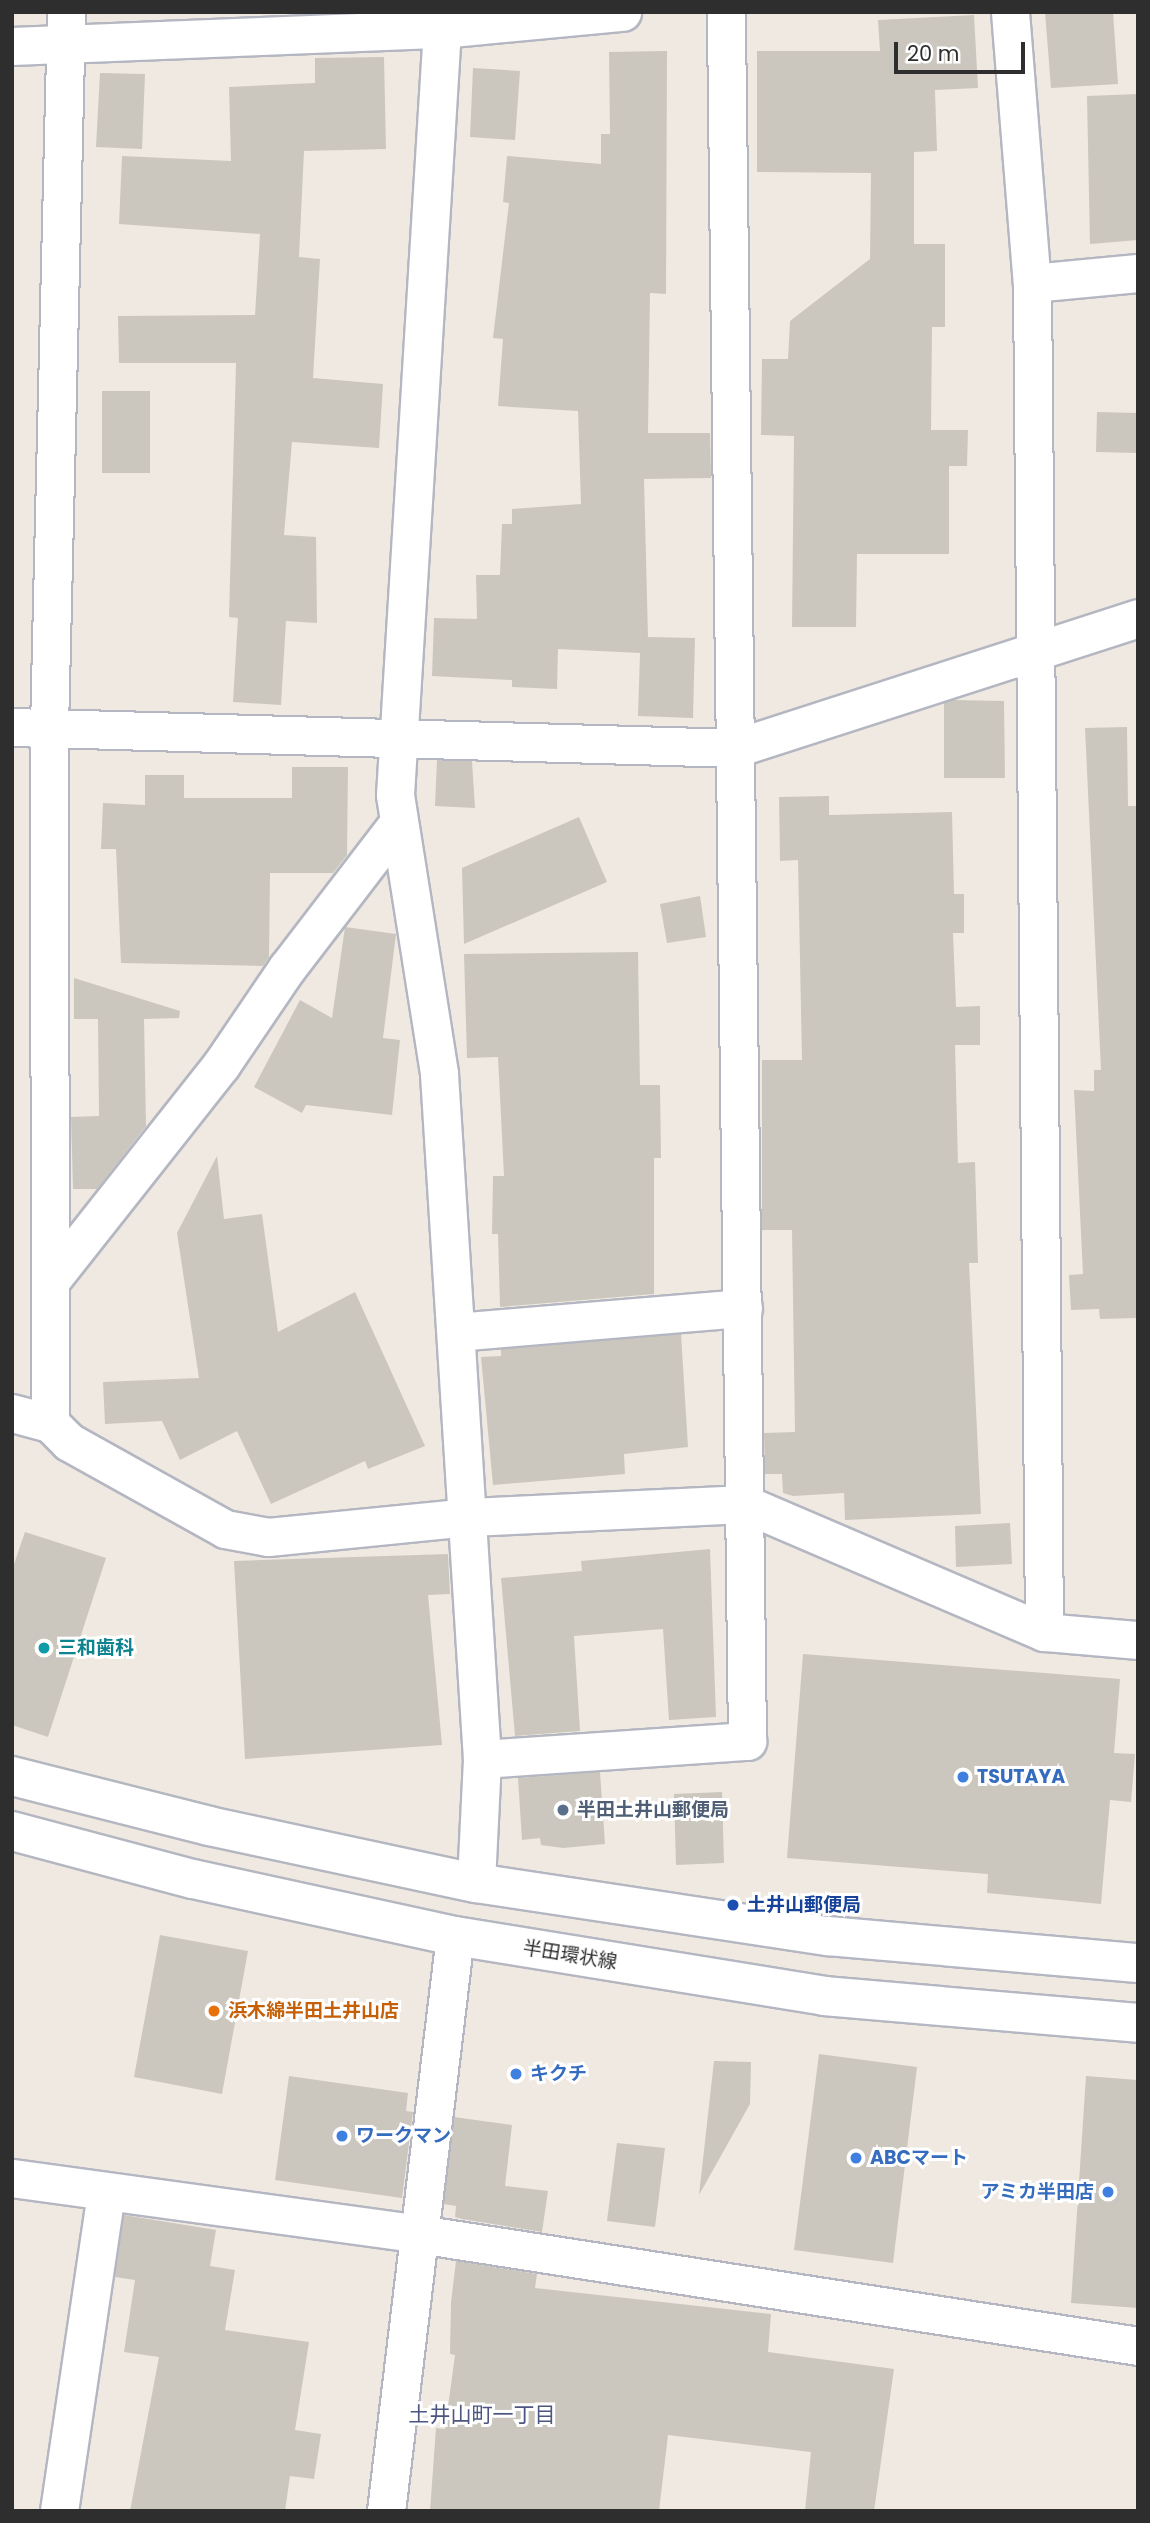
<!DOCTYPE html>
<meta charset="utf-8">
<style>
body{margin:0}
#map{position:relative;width:1150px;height:2523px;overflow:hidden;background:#efe9e1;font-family:Poppins,"Noto Sans JP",sans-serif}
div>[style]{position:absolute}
.building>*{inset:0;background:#cbc7bf}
.roads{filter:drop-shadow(2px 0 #b4b7c1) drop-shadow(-2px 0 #b4b7c1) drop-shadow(0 2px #b4b7c1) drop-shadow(0 -2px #b4b7c1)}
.street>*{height:37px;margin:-18.5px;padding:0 18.5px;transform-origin:18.5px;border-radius:18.5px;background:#fff}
.secondary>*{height:38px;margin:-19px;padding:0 19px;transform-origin:19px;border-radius:19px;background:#fff}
.dots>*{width:19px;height:19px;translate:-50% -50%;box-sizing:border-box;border:4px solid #fff;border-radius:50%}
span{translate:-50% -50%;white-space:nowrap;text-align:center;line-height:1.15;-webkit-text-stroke:6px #fff;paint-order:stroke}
.culture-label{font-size:19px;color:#0d838f;font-weight:700}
.left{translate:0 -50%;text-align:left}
.shop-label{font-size:19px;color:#366cbe;font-weight:700}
.right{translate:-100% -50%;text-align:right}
.service-label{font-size:19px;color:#4e5e75;font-weight:700}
.transit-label{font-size:19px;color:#164399;font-weight:700}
.street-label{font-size:19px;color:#2e2e2e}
.food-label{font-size:19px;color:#c56008;font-weight:700}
.neighbourhood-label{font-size:21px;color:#4d5680}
.frame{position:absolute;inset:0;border:14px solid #2e2e2e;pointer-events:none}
.scale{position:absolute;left:894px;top:42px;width:131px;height:32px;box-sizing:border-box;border:4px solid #2e2e2e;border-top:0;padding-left:9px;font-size:21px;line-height:24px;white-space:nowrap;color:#2e2e2e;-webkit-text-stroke:5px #fff;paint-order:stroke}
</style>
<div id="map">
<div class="building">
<div style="clip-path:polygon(1045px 12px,1113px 12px,1118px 84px,1051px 88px)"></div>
<div style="clip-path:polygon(974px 15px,978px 88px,935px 90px,937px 151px,914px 152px,914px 244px,945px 244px,945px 327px,932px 327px,931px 430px,968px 430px,967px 466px,949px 466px,949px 554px,857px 554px,856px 627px,792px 627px,794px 436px,761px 435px,762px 359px,788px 359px,790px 321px,870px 259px,871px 173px,757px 172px,757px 51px,880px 51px,878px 20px)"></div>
<div style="clip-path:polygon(667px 51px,666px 294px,650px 293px,648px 433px,710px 433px,711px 478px,644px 479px,648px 637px,695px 638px,693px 718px,638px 716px,640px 653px,558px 649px,557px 689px,512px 687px,512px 680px,432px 676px,434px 618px,477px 619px,476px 575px,500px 575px,502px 524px,512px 524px,512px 509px,581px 504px,578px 411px,498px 406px,503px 339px,493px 338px,509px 203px,503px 202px,507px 156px,601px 164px,601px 134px,610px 134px,609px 52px)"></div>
<div style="clip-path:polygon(384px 57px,386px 149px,304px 151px,299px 257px,320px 259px,313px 378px,383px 384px,379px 448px,292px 442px,284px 535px,316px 537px,317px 623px,286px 621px,281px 705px,233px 702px,238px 618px,229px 617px,236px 363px,119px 363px,118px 316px,255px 315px,260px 234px,119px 224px,122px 156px,231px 161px,229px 87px,315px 83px,315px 58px)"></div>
<div style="clip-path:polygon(473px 68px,520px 71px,515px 140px,470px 137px)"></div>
<div style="clip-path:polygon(100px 73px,145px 74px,142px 149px,96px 147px)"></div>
<div style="clip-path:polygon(1138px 94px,1138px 240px,1090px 244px,1087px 96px)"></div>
<div style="clip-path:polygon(102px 391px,150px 391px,150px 473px,102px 473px)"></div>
<div style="clip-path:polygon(1097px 412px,1138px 413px,1138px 453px,1096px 452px)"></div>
<div style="clip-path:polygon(952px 700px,1004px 701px,1005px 778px,944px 778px,944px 703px)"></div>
<div style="clip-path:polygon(1127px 727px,1128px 806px,1138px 806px,1136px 1318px,1100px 1319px,1099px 1309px,1071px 1310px,1069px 1275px,1083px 1274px,1074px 1090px,1094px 1091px,1094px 1070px,1101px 1070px,1085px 728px)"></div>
<div style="clip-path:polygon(437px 760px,472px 761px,475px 808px,435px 806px)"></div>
<div style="clip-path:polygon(292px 767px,348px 767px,347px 855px,333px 873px,270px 873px,269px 957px,263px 966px,121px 963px,116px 849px,101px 849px,103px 803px,145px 805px,145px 775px,184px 775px,184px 798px,292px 798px)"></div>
<div style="clip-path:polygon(829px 796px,829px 815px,952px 812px,954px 894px,964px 894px,964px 933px,953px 933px,956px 1007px,980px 1006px,980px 1045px,955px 1045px,958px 1163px,975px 1162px,978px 1263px,969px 1263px,981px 1514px,845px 1520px,844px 1493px,793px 1496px,783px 1493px,782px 1474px,765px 1474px,764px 1433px,795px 1432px,792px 1230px,762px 1230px,762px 1060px,802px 1060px,798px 860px,780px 861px,779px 797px)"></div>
<div style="clip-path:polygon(579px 817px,607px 882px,464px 944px,462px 868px)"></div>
<div style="clip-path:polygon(700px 896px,706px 937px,667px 943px,660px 904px)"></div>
<div style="clip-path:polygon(345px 927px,396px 934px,383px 1038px,400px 1040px,392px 1115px,306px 1105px,302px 1113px,254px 1087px,300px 1000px,332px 1018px)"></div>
<div style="clip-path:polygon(638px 952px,640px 1085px,660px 1085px,661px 1158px,654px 1158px,654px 1294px,500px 1307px,498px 1234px,492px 1234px,493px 1176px,504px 1176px,498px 1057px,467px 1058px,464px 954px)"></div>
<div style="clip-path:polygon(74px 978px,180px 1011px,179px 1018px,144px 1019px,146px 1126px,97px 1189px,73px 1189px,71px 1117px,99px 1116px,98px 1019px,74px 1019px)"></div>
<div style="clip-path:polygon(217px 1156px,224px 1219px,262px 1214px,278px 1332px,355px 1292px,425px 1446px,368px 1469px,365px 1461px,271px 1504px,237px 1431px,180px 1460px,162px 1421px,105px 1424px,103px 1382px,199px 1378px,177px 1233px)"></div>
<div style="clip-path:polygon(681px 1334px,688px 1447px,624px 1454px,625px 1474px,493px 1485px,481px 1357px,501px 1356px,501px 1349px)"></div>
<div style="clip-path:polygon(1010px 1523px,1012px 1564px,956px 1567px,955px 1526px)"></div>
<div style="clip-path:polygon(25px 1532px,106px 1558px,48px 1737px,12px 1725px,12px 1570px)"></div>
<div style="clip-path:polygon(710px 1549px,716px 1717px,669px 1720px,663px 1629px,574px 1636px,580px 1731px,515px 1736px,501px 1578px,582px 1571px,581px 1561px)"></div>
<div style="clip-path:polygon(448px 1554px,450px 1594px,428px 1595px,442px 1745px,245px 1759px,234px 1561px)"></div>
<div style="clip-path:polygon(803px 1654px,1120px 1679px,1114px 1753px,1135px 1754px,1131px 1802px,1110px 1800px,1101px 1904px,987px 1893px,988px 1874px,787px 1858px)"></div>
<div style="clip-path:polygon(600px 1772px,605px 1844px,563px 1848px,541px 1845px,540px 1838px,522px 1840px,518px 1778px)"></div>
<div style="clip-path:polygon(722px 1792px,724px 1863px,676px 1865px,674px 1794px)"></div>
<div style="clip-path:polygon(160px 1935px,248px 1951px,222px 2094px,134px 2077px)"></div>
<div style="clip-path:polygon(819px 2054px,917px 2067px,893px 2263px,794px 2250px)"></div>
<div style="clip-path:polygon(714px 2061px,751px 2062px,750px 2104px,699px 2195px)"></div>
<div style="clip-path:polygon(289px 2076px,408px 2093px,406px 2111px,413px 2112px,402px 2198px,275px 2180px)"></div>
<div style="clip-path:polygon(1086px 2076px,1138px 2080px,1138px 2308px,1071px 2303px)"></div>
<div style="clip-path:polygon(454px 2117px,512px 2125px,505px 2186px,548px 2191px,542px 2232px,462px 2219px,455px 2217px,456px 2206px,444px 2204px)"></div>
<div style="clip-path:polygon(617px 2143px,665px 2148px,655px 2227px,607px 2221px)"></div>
<div style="clip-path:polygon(124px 2215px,216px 2230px,210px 2266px,235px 2270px,225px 2330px,309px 2342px,295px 2430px,321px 2434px,314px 2479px,290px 2476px,285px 2511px,130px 2511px,159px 2357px,124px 2352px,135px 2280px,115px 2277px)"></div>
<div style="clip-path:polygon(456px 2261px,537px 2274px,535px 2288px,771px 2314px,768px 2352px,894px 2369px,874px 2511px,805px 2511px,811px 2452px,668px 2435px,659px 2511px,430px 2511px,436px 2428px,445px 2429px,455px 2355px,450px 2354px,451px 2302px)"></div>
</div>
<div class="roads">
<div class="street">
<div style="left:443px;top:12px;width:784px;rotate:93.51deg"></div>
<div style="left:395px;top:795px;width:282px;rotate:81deg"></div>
<div style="left:439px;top:1074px;width:686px;rotate:86.41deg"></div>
<div style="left:482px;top:1759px;width:124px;rotate:92.8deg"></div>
<div style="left:1010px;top:12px;width:272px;rotate:85.4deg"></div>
<div style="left:1032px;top:283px;width:1349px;rotate:89.49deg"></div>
<div style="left:12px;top:46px;width:429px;rotate:-2.3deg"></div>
<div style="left:441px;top:29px;width:182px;rotate:-5.4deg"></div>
<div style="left:1032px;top:283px;width:106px;rotate:-5.4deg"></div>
<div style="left:12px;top:727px;width:724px;rotate:1.66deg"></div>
<div style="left:736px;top:748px;width:422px;rotate:-17.9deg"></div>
<div style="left:52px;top:1279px;width:273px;rotate:-51.7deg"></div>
<div style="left:221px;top:1065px;width:117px;rotate:-55.8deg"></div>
<div style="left:287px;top:968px;width:179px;rotate:-52.5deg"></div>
<div style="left:456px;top:1332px;width:288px;rotate:-4.8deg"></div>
<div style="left:12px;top:1413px;width:39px;rotate:15deg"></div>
<div style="left:50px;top:1423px;width:27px;rotate:45deg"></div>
<div style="left:69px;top:1442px;width:179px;rotate:29.1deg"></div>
<div style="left:225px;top:1529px;width:44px;rotate:10.5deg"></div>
<div style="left:268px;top:1537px;width:203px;rotate:-5.7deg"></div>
<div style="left:470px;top:1517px;width:275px;rotate:-2.7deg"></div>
<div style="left:745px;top:1504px;width:325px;rotate:23.2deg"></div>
<div style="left:1044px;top:1632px;width:94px;rotate:4.9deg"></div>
<div style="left:50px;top:1423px;width:695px;rotate:-90.08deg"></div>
<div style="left:49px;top:728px;width:716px;rotate:-88.64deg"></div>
<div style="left:482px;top:1759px;width:266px;rotate:-3.9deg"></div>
<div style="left:747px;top:1741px;width:1729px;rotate:-90.7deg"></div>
<div style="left:12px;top:2178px;width:411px;rotate:7.8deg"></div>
<div style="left:419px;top:2234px;width:728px;rotate:8.85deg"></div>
<div style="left:59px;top:2511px;width:322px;rotate:-81.6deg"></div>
<div style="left:386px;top:2511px;width:579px;rotate:-83.16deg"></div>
</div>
<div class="secondary">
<div style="left:12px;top:1776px;width:203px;rotate:14.2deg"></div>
<div style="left:209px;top:1826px;width:273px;rotate:12.1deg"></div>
<div style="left:476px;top:1883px;width:356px;rotate:8.6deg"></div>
<div style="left:828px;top:1936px;width:311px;rotate:5deg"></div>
<div style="left:12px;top:1831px;width:187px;rotate:14.9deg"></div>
<div style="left:193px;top:1879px;width:268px;rotate:12.3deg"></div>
<div style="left:455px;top:1936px;width:374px;rotate:9.2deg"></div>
<div style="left:824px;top:1996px;width:315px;rotate:4.9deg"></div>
</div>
</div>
<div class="dots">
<div style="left:44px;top:1648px;background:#0f9aa8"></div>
<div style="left:963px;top:1777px;background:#3f7fe0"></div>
<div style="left:563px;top:1810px;background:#5c6f8a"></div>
<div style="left:733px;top:1905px;background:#1a4fb4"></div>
<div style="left:214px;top:2011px;background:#e8710a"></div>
<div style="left:516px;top:2074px;background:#3f7fe0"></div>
<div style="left:342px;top:2136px;background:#3f7fe0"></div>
<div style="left:856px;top:2158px;background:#3f7fe0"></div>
<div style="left:1108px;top:2192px;background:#3f7fe0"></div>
</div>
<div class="culture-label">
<span class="left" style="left:58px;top:1648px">三和歯科</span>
</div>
<div class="shop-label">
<span class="left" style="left:977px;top:1777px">TSUTAYA</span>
<span class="left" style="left:530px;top:2074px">キクチ</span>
<span class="left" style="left:356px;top:2136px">ワークマン</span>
<span class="left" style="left:870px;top:2158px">ABCマート</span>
<span class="right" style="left:1094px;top:2192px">アミカ半田店</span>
</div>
<div class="service-label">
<span class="left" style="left:577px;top:1810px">半田土井山郵便局</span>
</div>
<div class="transit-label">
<span class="left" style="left:747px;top:1905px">土井山郵便局</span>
</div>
<div class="street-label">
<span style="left:570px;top:1955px;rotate:9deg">半田環状線</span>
</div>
<div class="food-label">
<span class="left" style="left:228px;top:2011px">浜木綿半田土井山店</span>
</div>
<div class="neighbourhood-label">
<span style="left:482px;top:2415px">土井山町一丁目</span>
</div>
<div class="frame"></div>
<div class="scale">20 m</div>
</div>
